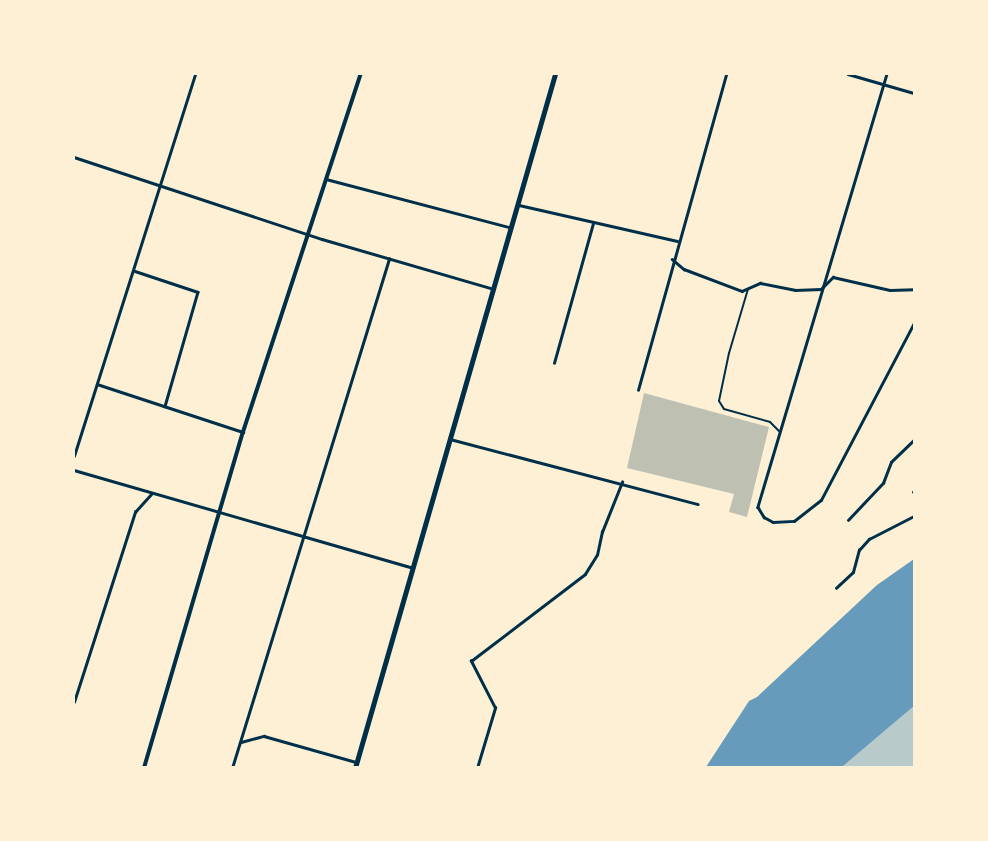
<!DOCTYPE html>
<style>
body{margin:0}
#map{position:relative;width:988px;height:841px;overflow:hidden;background:#fdf0d5;font-family:Raleway,sans-serif}
div>[style]{position:absolute}
.green>*{inset:0;background:#b9caca}
.water>*{inset:0;background:#669bbc}
.building>*{inset:0;background:#bec0b2}
.service>*{height:2px;margin:-1px;padding:0 1px;transform-origin:1px;border-radius:1px;background:#003049}
.minor>*{height:2.5px;margin:-1.25px;padding:0 1.25px;transform-origin:1.25px;border-radius:1.25px;background:#003049}
.tertiary>*{height:3.5px;margin:-1.75px;padding:0 1.75px;transform-origin:1.75px;border-radius:1.75px;background:#003049}
.primary>*{height:4.5px;margin:-2.25px;padding:0 2.25px;transform-origin:2.25px;border-radius:2.25px;background:#003049}
span{translate:-50% -50%;white-space:nowrap;text-align:center;line-height:1.15;-webkit-text-stroke:6px #fdf0d5;paint-order:stroke}
.frame{position:absolute;inset:0;border:75px solid #fdf0d5;pointer-events:none}
</style>
<div id="map">
<div class="green">
<div style="clip-path:polygon(914px 706px,914px 767px,842px 767px)"></div>
</div>
<div class="water">
<div style="clip-path:polygon(914px 559px,914px 706px,842px 767px,706px 767px,749px 701px,757px 697px,877px 585px)"></div>
</div>
<div class="building">
<div style="clip-path:polygon(644px 393px,769px 427px,747px 517px,729px 512px,734px 494px,627px 468px)"></div>
</div>
<div class="service">
<div style="left:748px;top:289px;width:67px;rotate:106.5deg"></div>
<div style="left:729px;top:353px;width:49px;rotate:101.8deg"></div>
<div style="left:719px;top:401px;width:9px;rotate:58deg"></div>
<div style="left:724px;top:409px;width:48px;rotate:15.8deg"></div>
<div style="left:770px;top:422px;width:13px;rotate:45deg"></div>
</div>
<div class="minor">
<div style="left:848px;top:74px;width:69px;rotate:16.1deg"></div>
<div style="left:887px;top:74px;width:452px;rotate:106.6deg"></div>
<div style="left:758px;top:507px;width:12px;rotate:59deg"></div>
<div style="left:764px;top:517px;width:10px;rotate:29deg"></div>
<div style="left:773px;top:522px;width:21px;rotate:-3deg"></div>
<div style="left:794px;top:521px;width:34px;rotate:-38deg"></div>
<div style="left:821px;top:500px;width:200px;rotate:-62.3deg"></div>
<div style="left:74px;top:157px;width:261px;rotate:18.3deg"></div>
<div style="left:322px;top:239px;width:179px;rotate:16.2deg"></div>
<div style="left:326px;top:179px;width:189px;rotate:14.7deg"></div>
<div style="left:519px;top:205px;width:162px;rotate:12.8deg"></div>
<div style="left:672px;top:259px;width:16px;rotate:40deg"></div>
<div style="left:684px;top:269px;width:62px;rotate:20.8deg"></div>
<div style="left:742px;top:291px;width:20px;rotate:-24deg"></div>
<div style="left:760px;top:283px;width:36px;rotate:11deg"></div>
<div style="left:795px;top:290px;width:26px;rotate:-2deg"></div>
<div style="left:821px;top:289px;width:17px;rotate:-45deg"></div>
<div style="left:833px;top:277px;width:58px;rotate:12.8deg"></div>
<div style="left:890px;top:290px;width:24px;rotate:-2deg"></div>
<div style="left:135px;top:271px;width:66px;rotate:18.4deg"></div>
<div style="left:198px;top:292px;width:119px;rotate:106.1deg"></div>
<div style="left:554px;top:363px;width:145px;rotate:-74.4deg"></div>
<div style="left:97px;top:384px;width:154px;rotate:18.2deg"></div>
<div style="left:638px;top:390px;width:328px;rotate:-74.4deg"></div>
<div style="left:450px;top:439px;width:256px;rotate:14.7deg"></div>
<div style="left:74px;top:456px;width:401px;rotate:-72.4deg"></div>
<div style="left:74px;top:470px;width:353px;rotate:16.1deg"></div>
<div style="left:913px;top:492px;width:1px;rotate:-45deg"></div>
<div style="left:848px;top:520px;width:51px;rotate:-46.6deg"></div>
<div style="left:883px;top:483px;width:22px;rotate:-69deg"></div>
<div style="left:891px;top:462px;width:32px;rotate:-44deg"></div>
<div style="left:836px;top:588px;width:23px;rotate:-43deg"></div>
<div style="left:853px;top:572px;width:23px;rotate:-75deg"></div>
<div style="left:859px;top:550px;width:15px;rotate:-48deg"></div>
<div style="left:869px;top:539px;width:51px;rotate:-27.1deg"></div>
<div style="left:74px;top:702px;width:200px;rotate:-72.2deg"></div>
<div style="left:135px;top:512px;width:24px;rotate:-48deg"></div>
<div style="left:241px;top:742px;width:24px;rotate:-15deg"></div>
<div style="left:264px;top:736px;width:96px;rotate:15.8deg"></div>
<div style="left:232px;top:768px;width:533px;rotate:-72.86deg"></div>
<div style="left:477px;top:768px;width:63px;rotate:-73.3deg"></div>
<div style="left:495px;top:708px;width:53px;rotate:-117.1deg"></div>
<div style="left:471px;top:661px;width:143px;rotate:-37.3deg"></div>
<div style="left:585px;top:574px;width:22px;rotate:-58deg"></div>
<div style="left:597px;top:555px;width:24px;rotate:-78deg"></div>
<div style="left:602px;top:532px;width:54px;rotate:-68.2deg"></div>
</div>
<div class="tertiary">
<div style="left:144px;top:768px;width:350px;rotate:-73.6deg"></div>
<div style="left:243px;top:432px;width:377px;rotate:-71.8deg"></div>
</div>
<div class="primary">
<div style="left:355px;top:768px;width:722px;rotate:-73.92deg"></div>
</div>
<div class="frame"></div>
</div>
